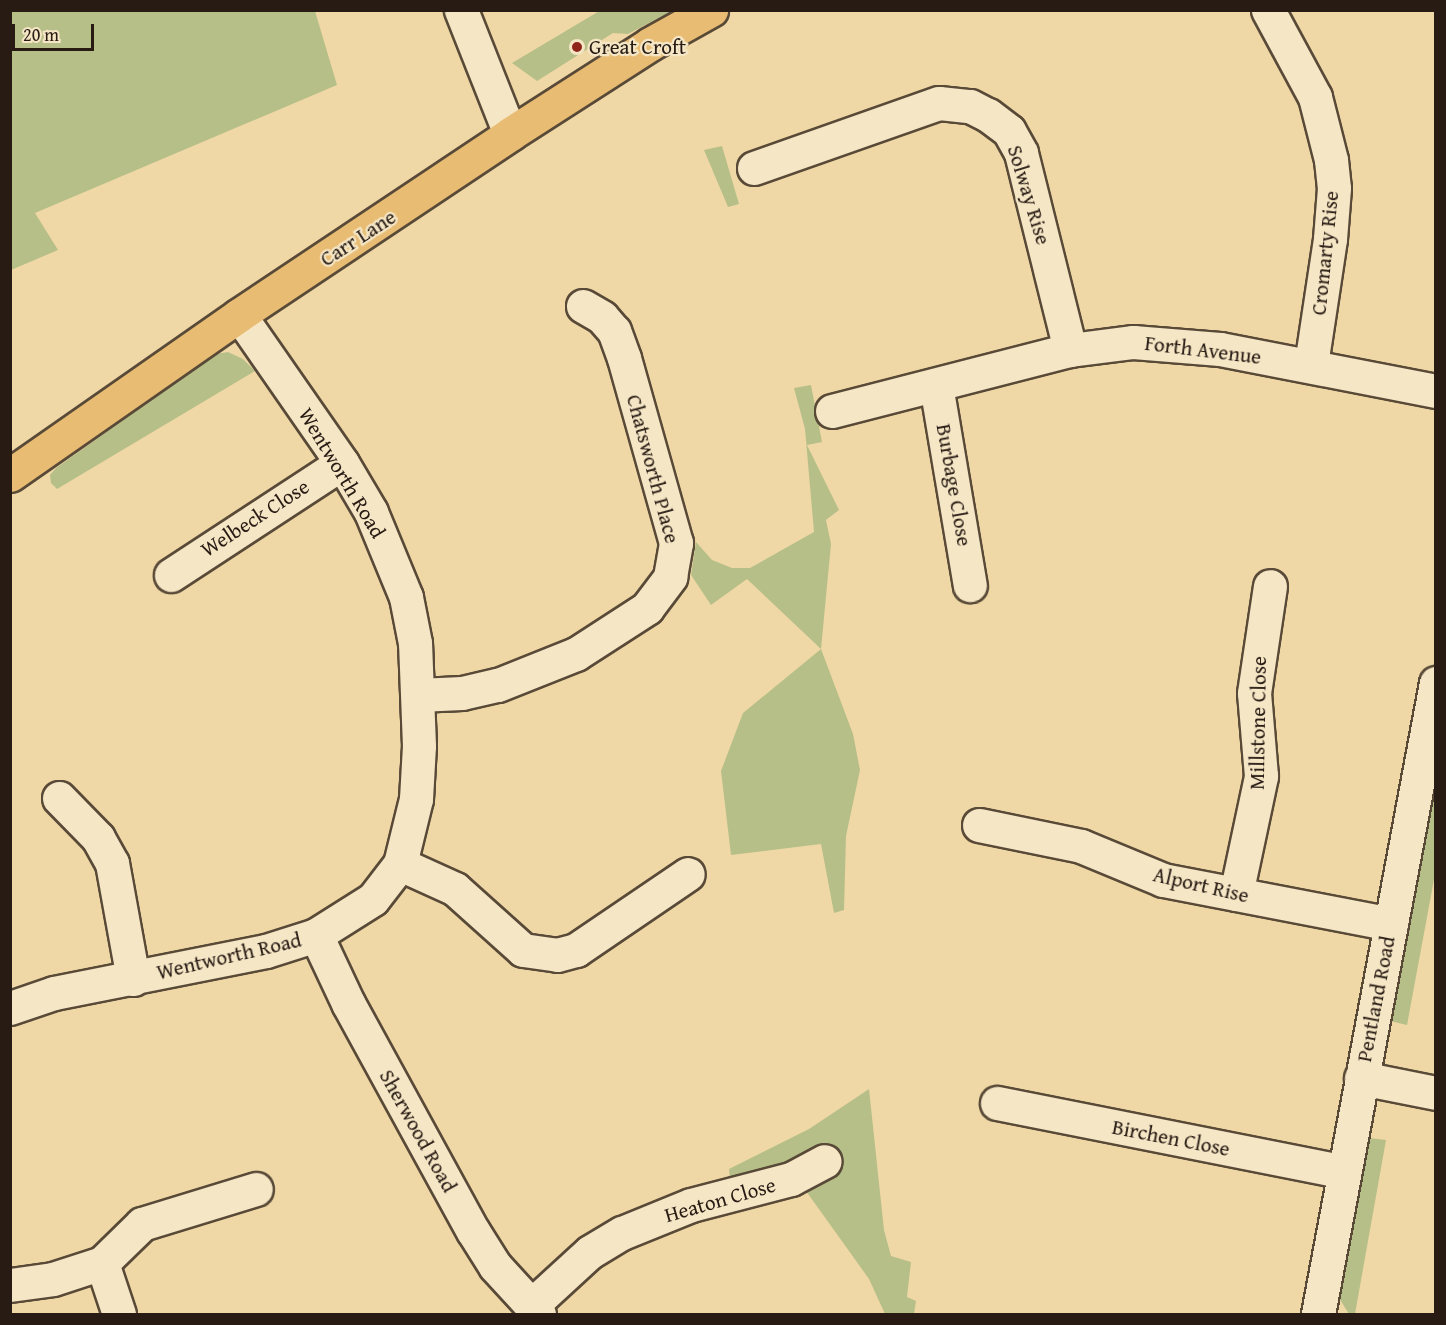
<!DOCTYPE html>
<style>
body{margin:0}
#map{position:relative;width:1446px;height:1325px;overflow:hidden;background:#efd8a6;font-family:"Gentium Book Plus",serif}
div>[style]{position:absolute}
.green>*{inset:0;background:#b7bf88}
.roads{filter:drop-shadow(2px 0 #594a38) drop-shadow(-2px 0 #594a38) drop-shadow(0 2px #594a38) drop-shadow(0 -2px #594a38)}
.minor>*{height:33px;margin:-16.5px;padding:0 16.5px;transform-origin:16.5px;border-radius:16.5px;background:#f5e6c5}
.major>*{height:33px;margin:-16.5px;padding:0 16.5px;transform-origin:16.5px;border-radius:16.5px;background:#e8bc73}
.dots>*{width:16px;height:16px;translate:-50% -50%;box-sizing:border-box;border:3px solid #f5e6c5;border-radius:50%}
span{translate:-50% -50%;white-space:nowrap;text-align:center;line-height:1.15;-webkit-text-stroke:4.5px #f5e6c5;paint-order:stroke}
.poi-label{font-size:21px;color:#271b14}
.left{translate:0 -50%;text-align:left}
.street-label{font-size:21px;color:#271b14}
.frame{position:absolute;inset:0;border:12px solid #271b14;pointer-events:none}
.scale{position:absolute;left:12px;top:24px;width:82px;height:27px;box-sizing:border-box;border:3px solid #271b14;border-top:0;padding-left:8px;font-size:18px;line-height:21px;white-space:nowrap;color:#271b14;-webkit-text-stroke:4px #f5e6c5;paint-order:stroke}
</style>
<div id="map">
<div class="green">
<div style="clip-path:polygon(11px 10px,315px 11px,337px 85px,35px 213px,58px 250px,11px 270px)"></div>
<div style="clip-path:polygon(601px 10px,672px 11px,628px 34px,613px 33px,537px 81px,512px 63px)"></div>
<div style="clip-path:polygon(722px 146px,739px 204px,728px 207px,704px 150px)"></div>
<div style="clip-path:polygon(228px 352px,243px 359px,255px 371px,57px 489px,51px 483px,50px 475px,56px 468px,216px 354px)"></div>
<div style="clip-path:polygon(811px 385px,822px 442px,807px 445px,839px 510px,826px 520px,831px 544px,821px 649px,853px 734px,860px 770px,846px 836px,844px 910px,834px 913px,821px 844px,731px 855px,721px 771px,743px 713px,821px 649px,747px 579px,711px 605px,691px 575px,696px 542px,712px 560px,732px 568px,750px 568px,814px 532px,805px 429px,794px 388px)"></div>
<div style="clip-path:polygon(1435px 767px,1435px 874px,1407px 1025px,1390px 1021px)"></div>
<div style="clip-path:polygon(869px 1089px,884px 1230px,891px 1256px,911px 1262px,907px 1297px,916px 1301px,914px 1314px,885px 1314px,869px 1279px,806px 1191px,809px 1160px,730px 1182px,729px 1169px,809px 1129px)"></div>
<div style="clip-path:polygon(1369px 1138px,1386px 1140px,1355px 1314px,1349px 1314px,1339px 1298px)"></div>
</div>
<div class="roads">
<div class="minor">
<div style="left:461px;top:10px;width:133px;rotate:68.4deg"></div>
<div style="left:1268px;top:10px;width:99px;rotate:61.6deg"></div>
<div style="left:1315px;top:97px;width:65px;rotate:75.7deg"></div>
<div style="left:1331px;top:160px;width:28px;rotate:84deg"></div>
<div style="left:1334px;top:188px;width:51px;rotate:94.5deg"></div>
<div style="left:1330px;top:239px;width:127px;rotate:98.6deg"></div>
<div style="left:754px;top:168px;width:196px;rotate:-19.4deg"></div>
<div style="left:939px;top:103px;width:31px;rotate:6deg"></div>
<div style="left:970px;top:106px;width:20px;rotate:27deg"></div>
<div style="left:988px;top:115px;width:26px;rotate:37deg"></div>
<div style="left:1009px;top:131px;width:25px;rotate:61deg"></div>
<div style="left:1021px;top:153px;width:203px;rotate:76deg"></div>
<div style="left:936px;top:385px;width:203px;rotate:80.4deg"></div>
<div style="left:832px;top:411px;width:246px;rotate:-14.4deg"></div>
<div style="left:1070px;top:350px;width:64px;rotate:-7.2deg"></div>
<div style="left:1133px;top:342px;width:87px;rotate:4.6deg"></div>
<div style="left:1220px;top:349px;width:220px;rotate:11deg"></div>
<div style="left:171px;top:575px;width:204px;rotate:-33.2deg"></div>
<div style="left:418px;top:695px;width:44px;rotate:-2.6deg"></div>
<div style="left:462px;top:693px;width:37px;rotate:-13deg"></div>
<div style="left:498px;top:685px;width:84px;rotate:-21.7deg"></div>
<div style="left:576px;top:654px;width:85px;rotate:-32.9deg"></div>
<div style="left:647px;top:608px;width:39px;rotate:-53deg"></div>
<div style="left:670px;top:577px;width:35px;rotate:-80deg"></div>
<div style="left:676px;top:543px;width:192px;rotate:-105.7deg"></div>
<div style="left:624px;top:358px;width:29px;rotate:-110deg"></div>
<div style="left:614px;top:331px;width:18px;rotate:-131deg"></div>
<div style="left:602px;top:317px;width:22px;rotate:-150deg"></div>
<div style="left:59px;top:798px;width:56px;rotate:45.7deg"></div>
<div style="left:98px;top:838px;width:29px;rotate:61deg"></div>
<div style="left:112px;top:863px;width:118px;rotate:79.7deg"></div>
<div style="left:979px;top:825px;width:104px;rotate:11.6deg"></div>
<div style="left:1081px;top:846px;width:89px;rotate:22.5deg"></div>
<div style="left:1163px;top:880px;width:232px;rotate:10.9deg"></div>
<div style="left:400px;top:864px;width:60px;rotate:24.4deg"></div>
<div style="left:455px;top:889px;width:91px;rotate:41.9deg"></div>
<div style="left:523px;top:950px;width:34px;rotate:8deg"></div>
<div style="left:557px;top:955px;width:20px;rotate:-15deg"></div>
<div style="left:576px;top:950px;width:135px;rotate:-34.2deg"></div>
<div style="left:1236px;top:894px;width:121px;rotate:-78deg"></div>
<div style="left:1261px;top:776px;width:83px;rotate:-94.8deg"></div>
<div style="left:1254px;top:693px;width:108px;rotate:-81.5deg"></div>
<div style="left:316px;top:935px;width:75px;rotate:64.8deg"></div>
<div style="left:348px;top:1003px;width:260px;rotate:61.3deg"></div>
<div style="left:473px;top:1231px;width:41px;rotate:57.8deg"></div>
<div style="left:495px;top:1266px;width:65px;rotate:47.5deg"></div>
<div style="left:10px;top:1008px;width:46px;rotate:-18.8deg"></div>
<div style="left:54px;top:993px;width:216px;rotate:-11.2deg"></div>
<div style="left:266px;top:951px;width:52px;rotate:-17.7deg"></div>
<div style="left:316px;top:935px;width:67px;rotate:-32.3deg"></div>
<div style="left:373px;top:899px;width:44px;rotate:-52.4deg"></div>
<div style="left:400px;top:864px;width:67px;rotate:-76.2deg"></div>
<div style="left:416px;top:799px;width:53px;rotate:-86.8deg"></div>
<div style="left:419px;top:746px;width:103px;rotate:-92.2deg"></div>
<div style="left:415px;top:643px;width:47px;rotate:-101.1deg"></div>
<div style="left:406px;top:597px;width:92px;rotate:-112.4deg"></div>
<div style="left:371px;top:512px;width:57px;rotate:-120.6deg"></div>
<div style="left:342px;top:463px;width:180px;rotate:-124.8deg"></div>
<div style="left:1361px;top:1078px;width:76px;rotate:11.3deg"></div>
<div style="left:997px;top:1103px;width:354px;rotate:11.2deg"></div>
<div style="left:102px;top:1263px;width:54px;rotate:71.6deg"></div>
<div style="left:10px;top:1285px;width:43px;rotate:-7.9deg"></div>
<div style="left:53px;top:1279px;width:52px;rotate:-18.1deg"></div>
<div style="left:102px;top:1263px;width:56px;rotate:-44.3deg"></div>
<div style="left:142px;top:1224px;width:119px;rotate:-17.1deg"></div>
<div style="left:531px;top:1306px;width:80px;rotate:-42.5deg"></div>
<div style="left:590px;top:1252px;width:37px;rotate:-31deg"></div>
<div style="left:622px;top:1233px;width:74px;rotate:-22.1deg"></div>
<div style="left:691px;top:1205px;width:103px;rotate:-14.6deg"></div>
<div style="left:791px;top:1179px;width:38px;rotate:-28deg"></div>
<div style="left:1318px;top:1314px;width:642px;rotate:-79.41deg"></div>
</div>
<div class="major">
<div style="left:10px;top:475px;width:279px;rotate:-34.9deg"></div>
<div style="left:239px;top:315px;width:326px;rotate:-33.7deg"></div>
<div style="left:510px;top:134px;width:166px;rotate:-32.7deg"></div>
<div style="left:650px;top:44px;width:70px;rotate:-29.1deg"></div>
</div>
</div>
<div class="dots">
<div style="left:577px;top:47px;background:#8f2418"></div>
</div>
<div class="poi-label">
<span class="left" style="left:589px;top:47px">Great Croft</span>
</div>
<div class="street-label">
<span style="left:1029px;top:195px;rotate:73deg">Solway Rise</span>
<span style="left:358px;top:238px;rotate:-33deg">Carr Lane</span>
<span style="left:1325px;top:253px;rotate:-84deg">Cromarty Rise</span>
<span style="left:1203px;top:350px;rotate:7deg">Forth Avenue</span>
<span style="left:653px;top:469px;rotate:75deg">Chatsworth Place</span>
<span style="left:342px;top:473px;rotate:59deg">Wentworth Road</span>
<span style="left:954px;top:485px;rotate:80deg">Burbage Close</span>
<span style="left:255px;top:518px;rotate:-33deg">Welbeck Close</span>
<span style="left:1258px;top:723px;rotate:-89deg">Millstone Close</span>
<span style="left:1201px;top:885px;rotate:13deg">Alport Rise</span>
<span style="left:229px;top:956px;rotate:-13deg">Wentworth Road</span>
<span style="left:1376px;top:999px;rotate:-79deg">Pentland Road</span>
<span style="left:418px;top:1131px;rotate:61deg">Sherwood Road</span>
<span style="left:1171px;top:1138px;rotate:11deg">Birchen Close</span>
<span style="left:720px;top:1200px;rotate:-16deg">Heaton Close</span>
</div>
<div class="frame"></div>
<div class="scale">20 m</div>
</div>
